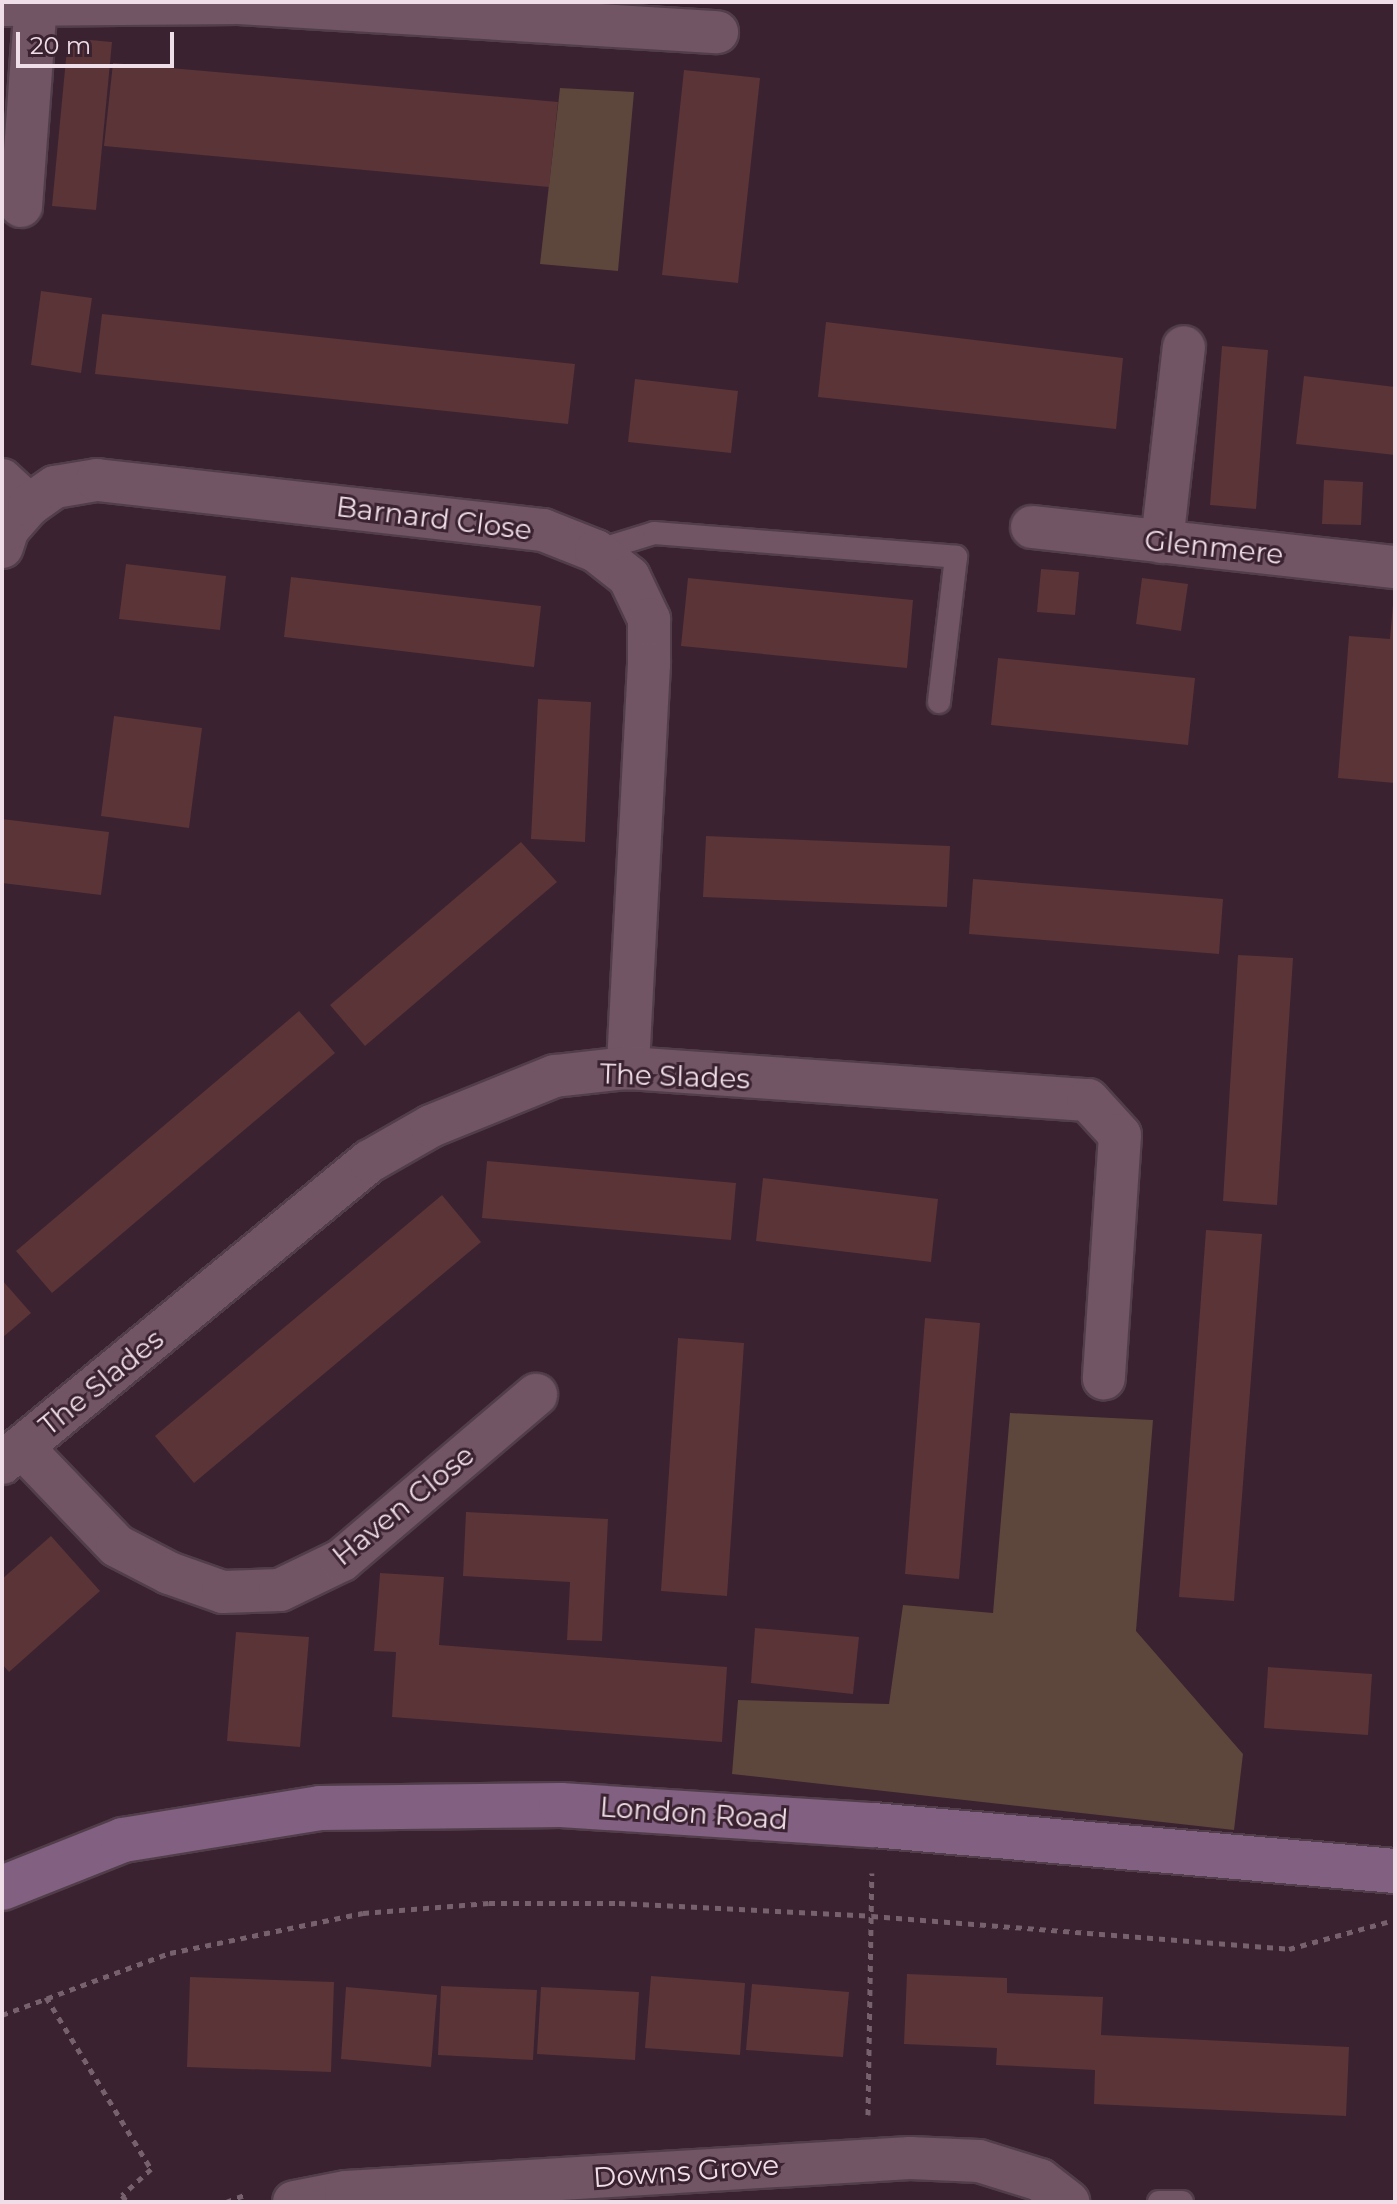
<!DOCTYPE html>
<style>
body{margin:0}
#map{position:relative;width:1397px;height:2204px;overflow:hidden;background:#3a2230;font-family:Montserrat,sans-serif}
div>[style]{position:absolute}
.green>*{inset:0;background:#5d463b}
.building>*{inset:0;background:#5b3437}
.path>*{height:5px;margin-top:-2.5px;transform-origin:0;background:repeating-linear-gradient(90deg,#76616d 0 6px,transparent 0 12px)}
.roads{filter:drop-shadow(2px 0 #523e4a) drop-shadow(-2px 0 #523e4a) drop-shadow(0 2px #523e4a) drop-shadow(0 -2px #523e4a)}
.service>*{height:22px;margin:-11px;padding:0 11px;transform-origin:11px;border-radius:11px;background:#715565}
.minor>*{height:42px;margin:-21px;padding:0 21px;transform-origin:21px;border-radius:21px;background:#715565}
.secondary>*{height:44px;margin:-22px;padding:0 22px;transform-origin:22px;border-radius:22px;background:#826082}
span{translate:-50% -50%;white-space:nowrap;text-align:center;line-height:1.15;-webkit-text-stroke:6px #3a2230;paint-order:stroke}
.street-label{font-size:28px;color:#efdee7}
.frame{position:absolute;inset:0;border:4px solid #efdee7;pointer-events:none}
.scale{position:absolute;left:16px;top:32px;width:158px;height:36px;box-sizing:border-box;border:4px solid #efdee7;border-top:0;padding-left:10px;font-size:24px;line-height:28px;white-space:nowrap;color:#efdee7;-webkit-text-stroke:6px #3a2230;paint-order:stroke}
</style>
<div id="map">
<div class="green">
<div style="clip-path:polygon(560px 88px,634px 92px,618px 271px,540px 264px)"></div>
<div style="clip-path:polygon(1010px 1413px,1153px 1420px,1136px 1631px,1243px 1754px,1234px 1830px,732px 1774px,738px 1700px,889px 1704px,903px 1605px,993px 1613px)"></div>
</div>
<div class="building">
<div style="clip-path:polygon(68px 38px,112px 42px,96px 210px,52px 206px)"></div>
<div style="clip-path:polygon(113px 63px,558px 102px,549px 187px,104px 146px)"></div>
<div style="clip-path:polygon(684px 70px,760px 78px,738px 283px,662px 275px)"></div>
<div style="clip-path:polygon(41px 291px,92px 298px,81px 373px,31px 365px)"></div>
<div style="clip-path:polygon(102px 314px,575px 364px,568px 424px,95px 374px)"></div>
<div style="clip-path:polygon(826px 322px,1123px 358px,1116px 429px,818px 397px)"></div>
<div style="clip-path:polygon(1222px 346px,1268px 350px,1256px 509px,1210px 505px)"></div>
<div style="clip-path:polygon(1304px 376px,1395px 387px,1395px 455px,1296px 444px)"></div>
<div style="clip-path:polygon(635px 379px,738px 391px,731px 453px,628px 442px)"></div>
<div style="clip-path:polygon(1324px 480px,1363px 482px,1361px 525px,1322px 524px)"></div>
<div style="clip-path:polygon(126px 564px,226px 576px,220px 630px,119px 619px)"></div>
<div style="clip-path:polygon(1041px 569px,1079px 572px,1075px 615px,1037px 612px)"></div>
<div style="clip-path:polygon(291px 577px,541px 606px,534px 667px,284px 637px)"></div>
<div style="clip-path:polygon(688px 578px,913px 600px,907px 668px,681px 646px)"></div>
<div style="clip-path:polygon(1142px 578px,1188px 584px,1181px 631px,1136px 624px)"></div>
<div style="clip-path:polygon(1393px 604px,1395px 783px,1338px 778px,1349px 636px,1390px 639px)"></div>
<div style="clip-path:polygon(998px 658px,1195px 678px,1188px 745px,991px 725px)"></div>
<div style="clip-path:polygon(538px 699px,591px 702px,585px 842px,531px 839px)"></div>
<div style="clip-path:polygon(114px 716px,202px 728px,189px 828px,101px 816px)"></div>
<div style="clip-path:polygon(2px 819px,109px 832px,101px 895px,2px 883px)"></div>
<div style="clip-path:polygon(706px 836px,950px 846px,947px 907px,703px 897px)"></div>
<div style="clip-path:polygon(521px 842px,557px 882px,365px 1046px,330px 1005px)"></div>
<div style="clip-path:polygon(973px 879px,1223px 899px,1219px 954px,969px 934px)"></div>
<div style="clip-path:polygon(1238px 955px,1293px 958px,1277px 1205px,1223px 1201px)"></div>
<div style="clip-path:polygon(299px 1011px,335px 1053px,52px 1293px,16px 1251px)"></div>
<div style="clip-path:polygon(487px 1161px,736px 1183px,731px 1240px,482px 1218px)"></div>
<div style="clip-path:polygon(763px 1178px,938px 1199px,931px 1262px,756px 1241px)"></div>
<div style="clip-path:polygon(442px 1195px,481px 1242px,194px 1483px,155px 1436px)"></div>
<div style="clip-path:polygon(1206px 1230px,1262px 1234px,1234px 1601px,1179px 1597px)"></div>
<div style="clip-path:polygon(2px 1280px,31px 1313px,2px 1338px)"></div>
<div style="clip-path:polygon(925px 1318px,980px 1323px,959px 1579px,905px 1574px)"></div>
<div style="clip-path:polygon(678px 1338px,744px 1343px,727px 1596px,661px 1591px)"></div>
<div style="clip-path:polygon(466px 1512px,608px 1519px,602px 1641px,567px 1640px,570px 1582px,463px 1576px)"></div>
<div style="clip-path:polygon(51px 1536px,100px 1591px,9px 1672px,2px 1664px,2px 1579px)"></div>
<div style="clip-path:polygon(380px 1573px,444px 1577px,439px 1645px,727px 1667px,722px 1742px,392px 1717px,396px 1652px,374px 1651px)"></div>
<div style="clip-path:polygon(755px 1628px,859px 1637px,853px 1694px,751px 1683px)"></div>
<div style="clip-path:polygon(236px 1632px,309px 1637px,300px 1747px,227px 1741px)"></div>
<div style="clip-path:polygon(1268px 1667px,1372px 1674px,1368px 1735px,1264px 1728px)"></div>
<div style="clip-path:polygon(907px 1974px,1007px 1978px,1007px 1993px,1103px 1997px,1101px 2035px,1349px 2047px,1346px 2116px,1094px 2104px,1095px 2070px,996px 2065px,997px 2048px,904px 2044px)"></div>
<div style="clip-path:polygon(651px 1976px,745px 1983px,740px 2055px,645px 2048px)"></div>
<div style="clip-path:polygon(190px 1977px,334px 1982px,331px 2072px,187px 2067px)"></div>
<div style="clip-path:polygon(752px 1984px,849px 1992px,843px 2057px,746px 2050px)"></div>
<div style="clip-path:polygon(441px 1986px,537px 1990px,533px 2060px,438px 2055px)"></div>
<div style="clip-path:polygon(346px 1987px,437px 1995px,431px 2067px,341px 2059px)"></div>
<div style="clip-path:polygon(541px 1987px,639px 1992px,635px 2060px,537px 2054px)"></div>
</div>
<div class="path">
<div style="left:46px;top:1997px;width:202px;rotate:58.6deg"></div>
<div style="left:151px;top:2169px;width:39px;rotate:138deg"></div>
<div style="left:122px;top:2195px;width:9px;rotate:54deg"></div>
<div style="left:2px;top:2015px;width:179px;rotate:-20.3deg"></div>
<div style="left:170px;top:1953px;width:197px;rotate:-11.7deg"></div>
<div style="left:363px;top:1913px;width:126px;rotate:-4.5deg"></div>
<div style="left:489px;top:1903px;width:130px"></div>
<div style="left:619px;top:1903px;width:253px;rotate:2.9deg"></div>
<div style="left:872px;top:1916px;width:418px;rotate:4.5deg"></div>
<div style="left:1289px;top:1949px;width:102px;rotate:-15.4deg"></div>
<div style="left:868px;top:2115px;width:242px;rotate:-89.1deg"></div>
<div style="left:226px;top:2202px;width:22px;rotate:-21deg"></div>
</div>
<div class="roads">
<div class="service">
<div style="left:596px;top:551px;width:61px;rotate:-17.2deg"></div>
<div style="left:654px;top:533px;width:303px;rotate:4.5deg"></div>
<div style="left:956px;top:557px;width:146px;rotate:96.7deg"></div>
<div style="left:1159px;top:2202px;width:23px"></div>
</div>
<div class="minor">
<div style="left:2px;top:5px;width:237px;rotate:-0.5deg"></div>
<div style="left:239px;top:3px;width:479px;rotate:3.5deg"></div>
<div style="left:21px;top:206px;width:203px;rotate:-85.8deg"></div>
<div style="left:2px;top:480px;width:37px;rotate:43deg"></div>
<div style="left:1032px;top:527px;width:365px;rotate:6.3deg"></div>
<div style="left:1162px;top:542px;width:196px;rotate:-83.6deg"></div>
<div style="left:2px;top:547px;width:19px;rotate:-72deg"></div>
<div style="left:8px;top:529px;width:32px;rotate:-49deg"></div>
<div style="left:29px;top:505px;width:32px;rotate:-35deg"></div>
<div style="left:55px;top:487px;width:43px;rotate:-9.5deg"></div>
<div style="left:97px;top:480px;width:449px;rotate:6.4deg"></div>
<div style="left:543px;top:530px;width:57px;rotate:21.6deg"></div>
<div style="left:596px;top:551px;width:42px;rotate:38.2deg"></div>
<div style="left:629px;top:577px;width:47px;rotate:64.5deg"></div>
<div style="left:649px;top:619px;width:45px;rotate:90deg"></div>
<div style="left:649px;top:664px;width:405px;rotate:93deg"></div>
<div style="left:22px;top:1447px;width:137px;rotate:46.2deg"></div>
<div style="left:117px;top:1546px;width:59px;rotate:27.4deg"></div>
<div style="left:169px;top:1573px;width:57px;rotate:19.4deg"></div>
<div style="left:223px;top:1592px;width:57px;rotate:-2deg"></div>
<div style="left:280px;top:1590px;width:69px;rotate:-25.8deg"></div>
<div style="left:342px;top:1560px;width:255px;rotate:-40.4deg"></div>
<div style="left:2px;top:1463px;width:476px;rotate:-39.4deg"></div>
<div style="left:370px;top:1161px;width:70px;rotate:-29.8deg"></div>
<div style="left:431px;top:1126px;width:134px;rotate:-22deg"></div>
<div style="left:555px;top:1076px;width:73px;rotate:-6.3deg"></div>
<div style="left:628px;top:1068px;width:461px;rotate:4deg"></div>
<div style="left:1088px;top:1100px;width:47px;rotate:47.6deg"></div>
<div style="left:1120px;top:1135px;width:244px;rotate:93.8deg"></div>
<div style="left:294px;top:2202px;width:53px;rotate:-10.9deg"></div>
<div style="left:346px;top:2192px;width:565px;rotate:-3.45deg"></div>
<div style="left:910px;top:2158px;width:69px;rotate:2.5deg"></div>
<div style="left:979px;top:2161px;width:64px;rotate:17.3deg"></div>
<div style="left:1040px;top:2180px;width:36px;rotate:38deg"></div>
</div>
<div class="secondary">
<div style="left:2px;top:1888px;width:130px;rotate:-21.6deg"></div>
<div style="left:123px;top:1840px;width:200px;rotate:-9.2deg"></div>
<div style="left:320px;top:1808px;width:241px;rotate:-0.7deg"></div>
<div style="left:561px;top:1805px;width:313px;rotate:3.7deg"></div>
<div style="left:873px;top:1825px;width:524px;rotate:5.04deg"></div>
</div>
</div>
<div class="street-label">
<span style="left:434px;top:518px;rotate:7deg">Barnard Close</span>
<span style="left:1214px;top:547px;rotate:6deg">Glenmere</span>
<span style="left:675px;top:1076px;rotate:2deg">The Slades</span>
<span style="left:101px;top:1382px;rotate:-39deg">The Slades</span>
<span style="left:403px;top:1505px;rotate:-39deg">Haven Close</span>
<span style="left:694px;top:1813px;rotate:4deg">London Road</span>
<span style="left:686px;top:2171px;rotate:-4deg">Downs Grove</span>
</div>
<div class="frame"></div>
<div class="scale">20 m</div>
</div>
